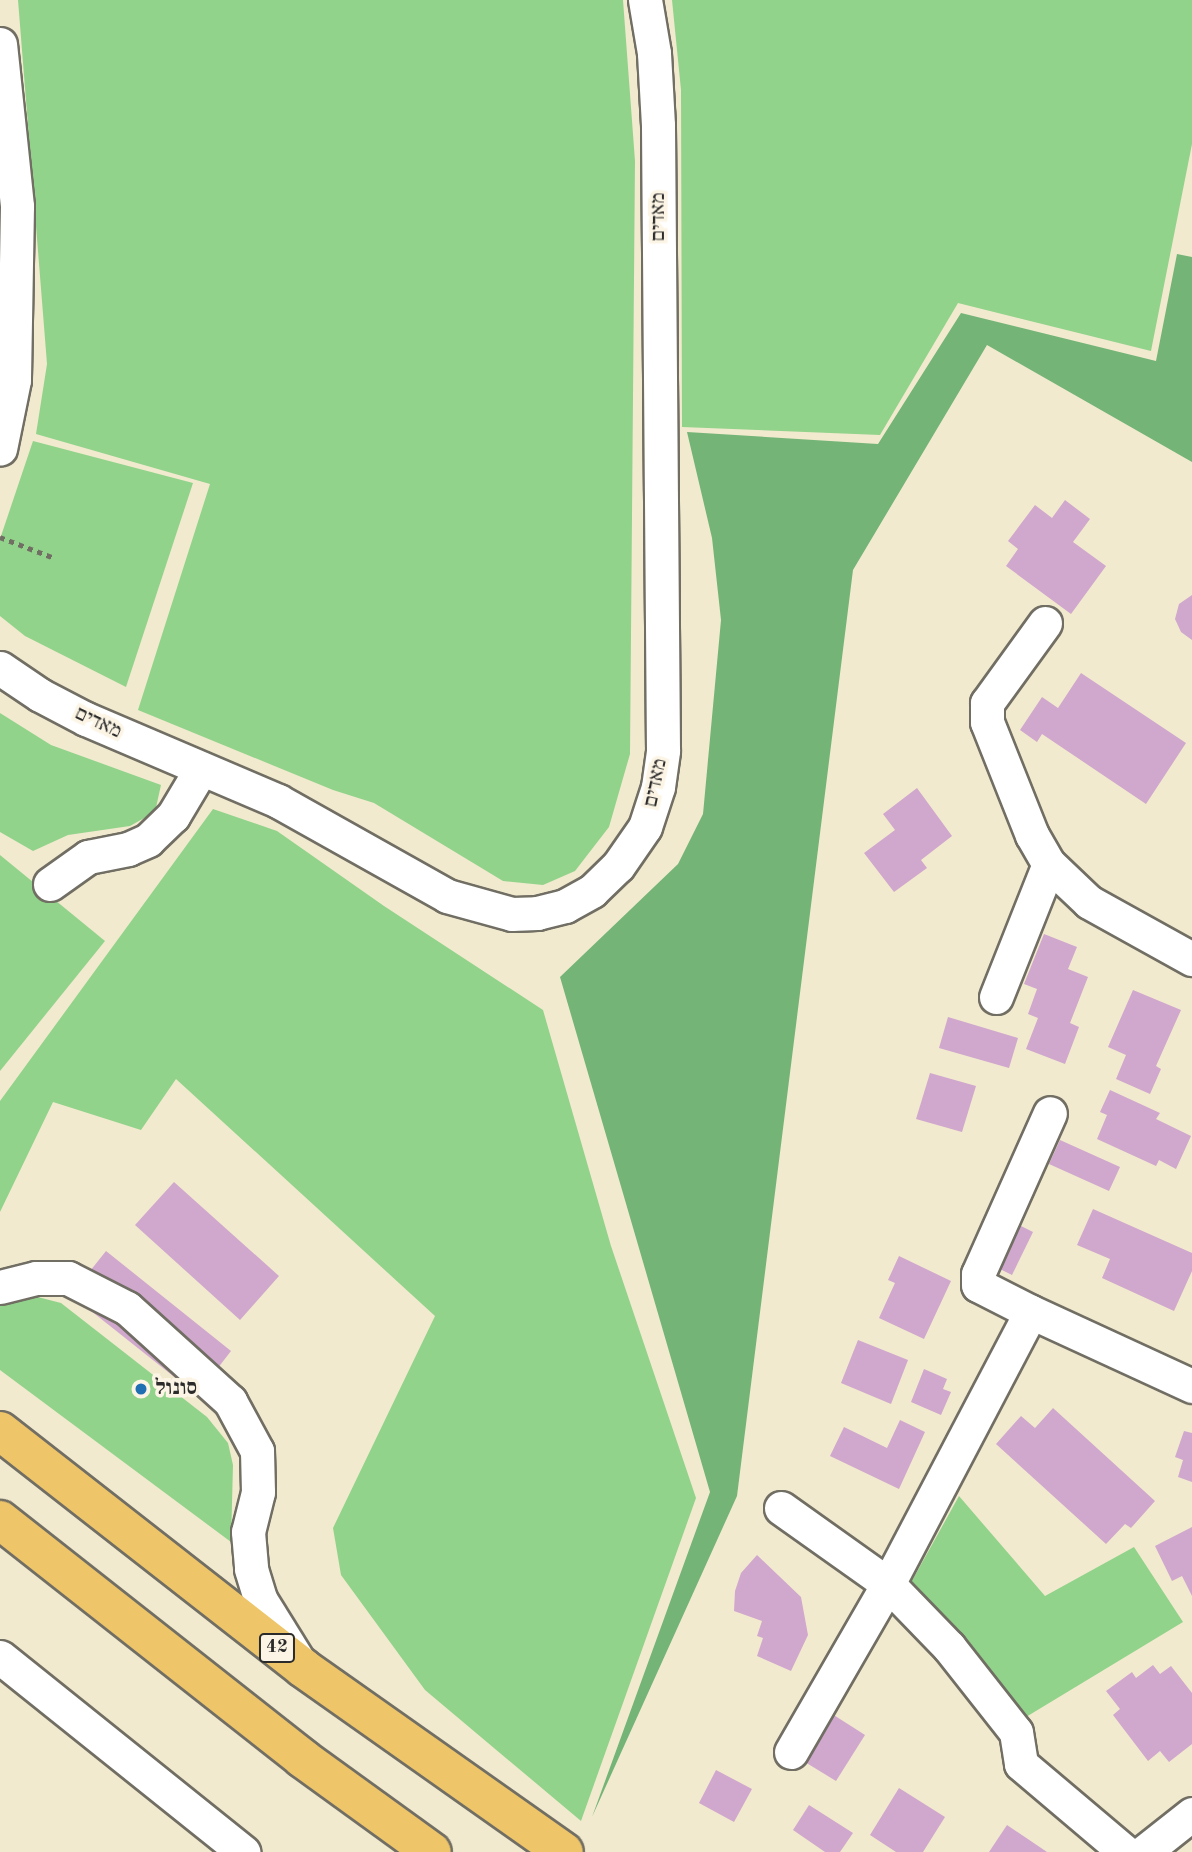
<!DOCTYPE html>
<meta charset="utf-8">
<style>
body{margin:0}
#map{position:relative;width:1192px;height:1852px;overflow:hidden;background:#f2eace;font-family:"Old Standard TT","Frank Ruhl Libre",serif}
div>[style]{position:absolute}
.green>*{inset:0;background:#91d38b}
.forest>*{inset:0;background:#74b577}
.building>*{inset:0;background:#d0a7cd}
.path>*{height:4.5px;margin-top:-2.25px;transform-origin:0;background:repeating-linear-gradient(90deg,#716e64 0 5px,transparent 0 10px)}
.roads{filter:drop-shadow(2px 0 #716e64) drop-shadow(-2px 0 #716e64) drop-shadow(0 2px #716e64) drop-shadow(0 -2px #716e64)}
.minor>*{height:33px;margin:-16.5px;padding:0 16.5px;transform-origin:16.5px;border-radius:16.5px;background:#fff}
.highway>*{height:38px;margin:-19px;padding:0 19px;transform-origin:19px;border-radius:19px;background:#eec569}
.dots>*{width:19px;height:19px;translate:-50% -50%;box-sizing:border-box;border:4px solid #fcf5e5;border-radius:50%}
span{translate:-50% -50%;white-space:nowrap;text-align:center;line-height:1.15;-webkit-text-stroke:7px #fcf5e5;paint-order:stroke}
.shield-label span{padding:2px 5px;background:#fcf5e5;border:2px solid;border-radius:5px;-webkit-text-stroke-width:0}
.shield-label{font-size:19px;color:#2b2b2b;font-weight:700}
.street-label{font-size:21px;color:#2b2b2b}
.poi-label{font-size:21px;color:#2b2b2b;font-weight:700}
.left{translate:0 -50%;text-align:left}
</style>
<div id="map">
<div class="green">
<div style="clip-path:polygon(18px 0,623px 0,635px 161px,630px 754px,609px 827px,575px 871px,543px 885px,503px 881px,374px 803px,333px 790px,138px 710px,210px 484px,36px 434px,47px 364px)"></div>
<div style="clip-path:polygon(672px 0,1192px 0,1192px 144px,1151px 351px,958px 303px,880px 435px,682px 427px,681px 90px)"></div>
<div style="clip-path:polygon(33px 441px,193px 483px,126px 687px,25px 636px,0 616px,0 539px)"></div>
<div style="clip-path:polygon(0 713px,51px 745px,161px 785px,155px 812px,130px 826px,68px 835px,33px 851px,0 832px)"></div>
<div style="clip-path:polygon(213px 809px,277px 831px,384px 906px,543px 1010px,611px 1246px,696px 1498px,581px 1821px,425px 1690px,341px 1575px,333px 1528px,435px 1316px,176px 1079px,141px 1130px,53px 1102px,0 1212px,0 1101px)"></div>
<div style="clip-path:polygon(0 855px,105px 941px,0 1071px)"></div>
<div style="clip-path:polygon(30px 1295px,61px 1303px,207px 1417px,228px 1443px,233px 1465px,231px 1542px,0 1370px,0 1302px)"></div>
<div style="clip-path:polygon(959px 1496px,1045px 1596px,1134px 1547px,1183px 1622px,1026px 1717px,1008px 1693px,908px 1588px)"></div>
</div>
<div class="forest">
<div style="clip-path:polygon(1177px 254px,1192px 257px,1192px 462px,987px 345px,853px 570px,737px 1496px,592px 1817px,710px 1492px,560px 977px,678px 864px,703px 814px,721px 620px,712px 538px,687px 432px,878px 444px,961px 313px,1156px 361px)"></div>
</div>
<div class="building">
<div style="clip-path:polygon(1065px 500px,1090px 519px,1073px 542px,1106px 566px,1071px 614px,1006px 566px,1018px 549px,1008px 541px,1035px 505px,1052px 518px)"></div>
<div style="clip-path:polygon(1192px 595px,1192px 640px,1181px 632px,1175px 619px,1179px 604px)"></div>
<div style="clip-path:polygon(1081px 673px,1186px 743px,1146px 804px,1042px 734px,1037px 742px,1020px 730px,1042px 697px,1058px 708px)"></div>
<div style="clip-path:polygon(917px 788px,952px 836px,921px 860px,927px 868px,894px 892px,864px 853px,895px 830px,883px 814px)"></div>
<div style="clip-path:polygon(1044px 934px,1077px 947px,1068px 969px,1088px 977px,1070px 1023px,1079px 1027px,1065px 1064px,1026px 1049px,1038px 1018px,1028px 1014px,1037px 989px,1024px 984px)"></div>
<div style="clip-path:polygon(1133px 990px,1181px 1010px,1156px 1066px,1161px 1069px,1150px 1094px,1116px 1079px,1126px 1055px,1108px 1047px)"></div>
<div style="clip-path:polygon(948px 1017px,1018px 1038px,1009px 1068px,939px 1048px)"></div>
<div style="clip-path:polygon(930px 1073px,976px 1086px,962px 1132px,916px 1119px)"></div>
<div style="clip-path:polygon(1110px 1090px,1160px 1113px,1156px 1119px,1191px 1136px,1176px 1169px,1159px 1160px,1156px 1166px,1097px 1139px,1107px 1115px,1100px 1112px)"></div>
<div style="clip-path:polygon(1060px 1140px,1120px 1167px,1109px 1191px,1049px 1164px)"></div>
<div style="clip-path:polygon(174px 1182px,279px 1276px,240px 1320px,135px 1225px)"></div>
<div style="clip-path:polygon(1093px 1209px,1192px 1253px,1192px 1271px,1174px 1311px,1102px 1278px,1110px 1259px,1077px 1245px)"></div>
<div style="clip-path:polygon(1013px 1222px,1033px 1232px,1012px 1275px,992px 1265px)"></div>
<div style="clip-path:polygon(106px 1251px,231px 1351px,197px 1395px,71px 1295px)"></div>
<div style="clip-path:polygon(899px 1256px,951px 1281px,924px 1339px,879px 1318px,895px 1283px,888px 1280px)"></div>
<div style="clip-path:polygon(858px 1340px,908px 1360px,891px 1404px,841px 1383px)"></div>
<div style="clip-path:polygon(924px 1369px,947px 1379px,943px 1389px,951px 1392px,941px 1415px,911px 1402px)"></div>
<div style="clip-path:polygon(1053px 1408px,1155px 1501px,1131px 1528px,1125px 1524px,1106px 1544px,996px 1444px,1021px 1416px,1035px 1428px)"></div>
<div style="clip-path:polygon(900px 1420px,925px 1432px,899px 1489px,830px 1456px,844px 1427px,887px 1448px)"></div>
<div style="clip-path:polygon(1184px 1431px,1192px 1433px,1192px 1482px,1178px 1477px,1183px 1460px,1175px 1457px)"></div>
<div style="clip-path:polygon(1192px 1527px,1192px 1596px,1182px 1576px,1172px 1581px,1155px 1546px)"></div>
<div style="clip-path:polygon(757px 1555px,801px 1597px,808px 1635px,791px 1671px,757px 1656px,763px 1638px,757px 1636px,762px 1621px,734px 1611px,735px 1591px,741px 1573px)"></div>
<div style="clip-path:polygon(1153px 1665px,1160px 1674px,1171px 1666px,1192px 1693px,1192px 1744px,1169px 1762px,1160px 1751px,1148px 1761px,1113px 1715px,1120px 1709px,1106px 1691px,1132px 1672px,1136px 1678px)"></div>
<div style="clip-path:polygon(829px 1712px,865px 1735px,836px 1781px,800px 1759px)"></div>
<div style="clip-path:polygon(716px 1770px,752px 1789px,734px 1822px,699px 1803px)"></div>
<div style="clip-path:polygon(899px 1788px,945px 1817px,923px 1852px,896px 1852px,870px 1835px)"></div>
<div style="clip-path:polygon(809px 1805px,853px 1833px,840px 1852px,825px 1852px,793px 1830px)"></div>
<div style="clip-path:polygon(1007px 1825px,1047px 1852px,989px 1852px)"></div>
</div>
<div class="path">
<div style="left:0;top:537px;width:56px;rotate:21deg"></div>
</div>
<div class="roads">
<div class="minor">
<div style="left:0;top:44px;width:163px;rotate:84deg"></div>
<div style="left:17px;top:206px;width:174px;rotate:91deg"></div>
<div style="left:14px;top:380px;width:70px;rotate:101.5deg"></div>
<div style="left:1045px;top:623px;width:99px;rotate:125.9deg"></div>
<div style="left:987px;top:703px;width:19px;rotate:90deg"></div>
<div style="left:987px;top:722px;width:122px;rotate:68.3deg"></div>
<div style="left:1032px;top:835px;width:34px;rotate:60deg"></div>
<div style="left:1049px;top:864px;width:55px;rotate:43.5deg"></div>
<div style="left:1089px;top:902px;width:118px;rotate:29deg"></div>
<div style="left:0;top:668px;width:48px;rotate:34deg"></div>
<div style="left:40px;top:695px;width:52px;rotate:27.6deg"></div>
<div style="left:86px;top:719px;width:209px;rotate:23.1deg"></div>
<div style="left:278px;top:801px;width:194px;rotate:29.3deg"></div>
<div style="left:447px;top:896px;width:67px;rotate:15.5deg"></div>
<div style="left:512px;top:914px;width:25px;rotate:-2deg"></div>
<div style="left:537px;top:913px;width:29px;rotate:-14deg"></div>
<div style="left:565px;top:906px;width:31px;rotate:-29deg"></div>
<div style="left:592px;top:891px;width:36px;rotate:-44deg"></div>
<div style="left:618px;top:866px;width:47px;rotate:-55.3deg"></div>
<div style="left:645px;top:827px;width:42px;rotate:-72deg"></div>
<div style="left:658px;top:787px;width:37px;rotate:-82deg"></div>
<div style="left:663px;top:750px;width:625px;rotate:-90.46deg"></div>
<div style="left:658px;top:125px;width:72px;rotate:-93.2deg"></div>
<div style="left:654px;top:53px;width:54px;rotate:-99.6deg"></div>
<div style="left:50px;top:884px;width:47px;rotate:-35.4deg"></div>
<div style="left:88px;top:857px;width:41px;rotate:-11.3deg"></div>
<div style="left:128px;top:849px;width:22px;rotate:-24deg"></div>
<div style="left:148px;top:840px;width:35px;rotate:-44deg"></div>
<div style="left:173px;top:816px;width:55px;rotate:-59.2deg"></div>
<div style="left:996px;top:997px;width:143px;rotate:-68.3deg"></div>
<div style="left:0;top:1287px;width:37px;rotate:-14deg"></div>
<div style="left:36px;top:1278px;width:32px"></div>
<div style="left:68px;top:1278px;width:66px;rotate:27deg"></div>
<div style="left:127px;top:1308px;width:139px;rotate:42.1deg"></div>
<div style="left:230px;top:1401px;width:57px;rotate:61.6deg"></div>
<div style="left:257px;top:1451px;width:41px;rotate:88.6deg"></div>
<div style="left:258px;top:1492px;width:41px;rotate:104deg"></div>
<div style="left:248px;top:1532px;width:37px;rotate:85deg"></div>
<div style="left:251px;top:1569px;width:31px;rotate:73deg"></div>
<div style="left:260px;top:1599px;width:68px;rotate:58.2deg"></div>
<div style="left:1031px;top:1312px;width:59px;rotate:-153deg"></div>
<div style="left:978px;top:1285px;width:11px;rotate:-90deg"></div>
<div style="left:978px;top:1274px;width:176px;rotate:-65.9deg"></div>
<div style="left:781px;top:1508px;width:131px;rotate:35.4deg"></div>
<div style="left:888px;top:1584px;width:88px;rotate:45.9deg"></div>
<div style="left:949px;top:1647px;width:108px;rotate:51.8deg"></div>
<div style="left:1016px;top:1732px;width:32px;rotate:81deg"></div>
<div style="left:1021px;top:1764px;width:136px;rotate:40.2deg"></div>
<div style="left:0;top:1657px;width:312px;rotate:38.7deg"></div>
<div style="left:791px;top:1752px;width:194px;rotate:-60deg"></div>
<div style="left:888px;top:1584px;width:307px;rotate:-62.3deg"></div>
<div style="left:1031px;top:1312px;width:177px;rotate:24.7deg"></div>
<div style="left:1144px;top:1852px;width:61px;rotate:-38.4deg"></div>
</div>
<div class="highway">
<div style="left:0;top:1431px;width:385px;rotate:38deg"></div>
<div style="left:303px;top:1668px;width:319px;rotate:35.2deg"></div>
<div style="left:0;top:1520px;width:385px;rotate:38.2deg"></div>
<div style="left:302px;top:1758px;width:160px;rotate:35.9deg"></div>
</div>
</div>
<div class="dots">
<div style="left:141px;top:1389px;background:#1f6fb2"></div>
</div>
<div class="shield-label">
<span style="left:277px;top:1648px">42</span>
</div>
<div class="street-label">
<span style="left:659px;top:217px;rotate:-90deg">מאדים</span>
<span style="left:98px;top:723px;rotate:25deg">מאדים</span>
<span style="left:656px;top:783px;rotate:-78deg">מאדים</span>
</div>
<div class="poi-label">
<span class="left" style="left:155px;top:1389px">סונול</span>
</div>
</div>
